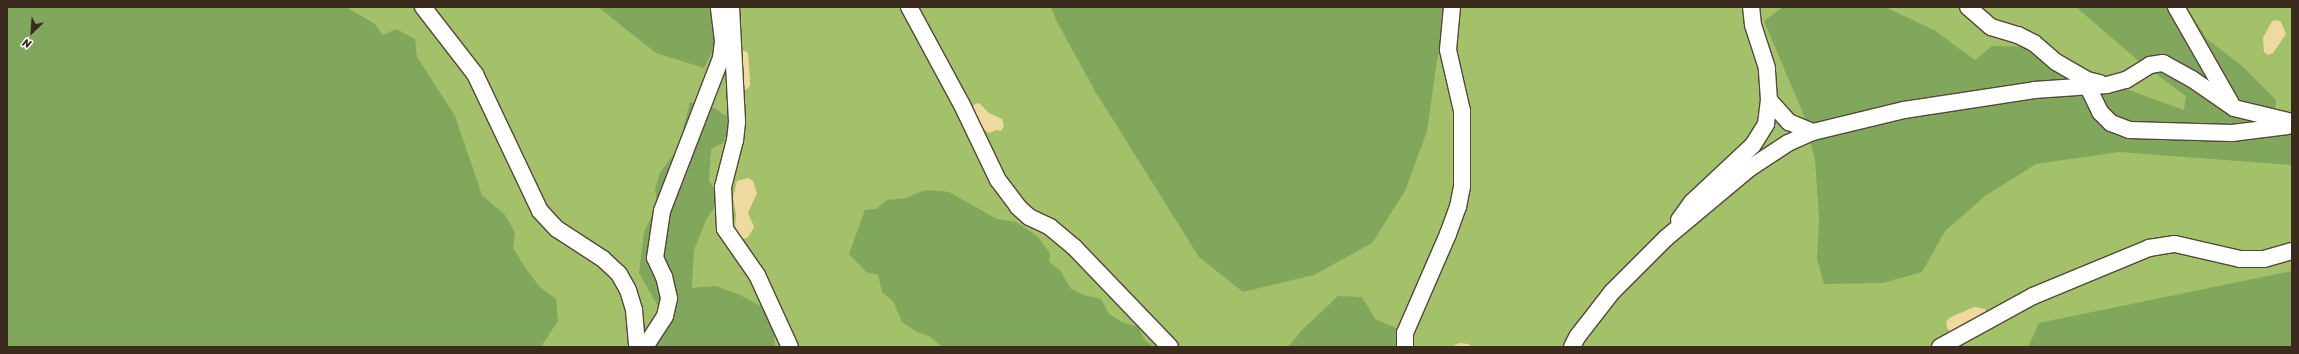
<!DOCTYPE html>
<style>
body{margin:0}
#map{position:relative;width:2299px;height:354px;overflow:hidden;background:#f0e6cc;font-family:Sriracha,sans-serif}
div>[style]{position:absolute}
.green>*{inset:0;background:#a2c169}
.forest>*{inset:0;background:#81a75d}
.sand>*{inset:0;background:#eeda9e}
.roads{filter:drop-shadow(1px 0 #564638) drop-shadow(-1px 0 #564638) drop-shadow(0 1px #564638) drop-shadow(0 -1px #564638)}
.minor>*{height:16px;margin:-8px;padding:0 8px;transform-origin:8px;border-radius:8px;background:#fff}
span{translate:-50% -50%;white-space:nowrap;text-align:center;line-height:1.15;-webkit-text-stroke:3px #fff;paint-order:stroke}
.frame{position:absolute;inset:0;border:8px solid #3b2a1e;pointer-events:none}
.north{position:absolute;left:12px;top:12px;width:40px;height:40px;-webkit-text-stroke:3px #fff;paint-order:stroke;rotate:205deg;font-size:11px;font-weight:700;line-height:16px;text-align:center;color:#3b2a1e}
.north::after{content:'';display:block;margin:auto;width:14px;height:18px;background:#3b2a1e;clip-path:polygon(50% 0,100% 100%,50% 72%,0 100%)}
</style>
<div id="map">
<div class="green">
<div style="clip-path:polygon(185px 7px,2292px 7px,2292px 347px,311px 347px)"></div>
</div>
<div class="forest">
<div style="clip-path:polygon(7px 7px,346px 7px,375px 24px,383px 35px,396px 29px,415px 39px,417px 57px,455px 116px,482px 195px,505px 215px,515px 233px,513px 248px,526px 269px,540px 287px,556px 299px,558px 321px,541px 347px,7px 347px)"></div>
<div style="clip-path:polygon(598px 7px,712px 7px,716px 44px,704px 68px,656px 53px)"></div>
<div style="clip-path:polygon(1051px 7px,1450px 7px,1437px 60px,1427px 131px,1405px 191px,1372px 243px,1314px 275px,1243px 292px,1199px 257px,1095px 91px,1056px 20px)"></div>
<div style="clip-path:polygon(1783px 7px,1885px 7px,1934px 30px,1975px 60px,1992px 46px,2044px 47px,2129px 90px,2184px 110px,2186px 96px,2141px 63px,2076px 7px,2186px 7px,2207px 39px,2242px 66px,2276px 100px,2274px 122px,2292px 124px,2292px 165px,2119px 152px,2036px 164px,1985px 196px,1945px 231px,1922px 272px,1883px 283px,1824px 284px,1817px 259px,1819px 218px,1815px 160px,1803px 113px,1764px 21px)"></div>
<div style="clip-path:polygon(690px 102px,714px 108px,729px 118px,728px 132px,723px 143px,711px 149px,709px 181px,716px 191px,714px 208px,706px 220px,694px 250px,692px 288px,716px 286px,740px 295px,768px 310px,773px 322px,775px 347px,647px 347px,659px 308px,639px 273px,644px 232px,657px 204px,655px 189px,660px 173px,681px 144px,683px 129px)"></div>
<div style="clip-path:polygon(925px 190px,949px 192px,997px 219px,1016px 222px,1037px 236px,1050px 253px,1049px 262px,1060px 270px,1071px 289px,1084px 295px,1101px 299px,1109px 314px,1124px 323px,1138px 327px,1144px 339px,1153px 347px,942px 347px,929px 336px,917px 332px,902px 322px,893px 301px,882px 292px,878px 275px,866px 272px,849px 254px,865px 210px,876px 209px,887px 200px,906px 198px)"></div>
<div style="clip-path:polygon(2292px 271px,2292px 347px,2028px 347px,2039px 323px)"></div>
<div style="clip-path:polygon(1338px 296px,1362px 297px,1375px 319px,1398px 329px,1410px 347px,1288px 347px,1301px 331px)"></div>
</div>
<div class="sand">
<div style="clip-path:polygon(2277px 20px,2281px 22px,2286px 34px,2273px 53px,2268px 55px,2264px 52px,2263px 38px,2272px 21px)"></div>
<div style="clip-path:polygon(740px 48px,748px 53px,750px 80px,750px 86px,742px 93px)"></div>
<div style="clip-path:polygon(979px 103px,989px 113px,1002px 119px,1004px 126px,1001px 131px,996px 130px,989px 133px,980px 126px,973px 108px,975px 104px)"></div>
<div style="clip-path:polygon(748px 178px,753px 181px,757px 193px,748px 213px,754px 227px,748px 237px,744px 239px,735px 232px,736px 214px,733px 197px,737px 181px)"></div>
<div style="clip-path:polygon(1974px 307px,1985px 309px,1987px 313px,1958px 332px,1951px 332px,1947px 328px,1946px 322px,1949px 318px)"></div>
<div style="clip-path:polygon(1460px 343px,1468px 344px,1474px 347px,1450px 347px)"></div>
</div>
<div class="roads">
<div class="minor">
<div style="left:423px;top:7px;width:85px;rotate:52.2deg"></div>
<div style="left:475px;top:74px;width:152px;rotate:64.6deg"></div>
<div style="left:540px;top:211px;width:25px;rotate:47deg"></div>
<div style="left:557px;top:229px;width:55px;rotate:33.1deg"></div>
<div style="left:603px;top:259px;width:22px;rotate:43deg"></div>
<div style="left:619px;top:274px;width:18px;rotate:61deg"></div>
<div style="left:628px;top:290px;width:21px;rotate:73deg"></div>
<div style="left:634px;top:310px;width:37px;rotate:85deg"></div>
<div style="left:731px;top:7px;width:115px;rotate:87deg"></div>
<div style="left:737px;top:122px;width:18px;rotate:96deg"></div>
<div style="left:735px;top:140px;width:49px;rotate:104.3deg"></div>
<div style="left:723px;top:187px;width:42px;rotate:87.3deg"></div>
<div style="left:725px;top:229px;width:56px;rotate:55.2deg"></div>
<div style="left:757px;top:275px;width:79px;rotate:65.4deg"></div>
<div style="left:909px;top:7px;width:111px;rotate:61.6deg"></div>
<div style="left:962px;top:105px;width:83px;rotate:64.4deg"></div>
<div style="left:998px;top:180px;width:34px;rotate:53deg"></div>
<div style="left:1018px;top:207px;width:15px;rotate:42deg"></div>
<div style="left:1029px;top:217px;width:23px;rotate:25deg"></div>
<div style="left:1050px;top:227px;width:33px;rotate:40deg"></div>
<div style="left:1075px;top:248px;width:137px;rotate:46.2deg"></div>
<div style="left:1968px;top:7px;width:30px;rotate:41deg"></div>
<div style="left:1991px;top:27px;width:28px;rotate:17deg"></div>
<div style="left:2018px;top:35px;width:18px;rotate:27deg"></div>
<div style="left:2034px;top:43px;width:29px;rotate:41deg"></div>
<div style="left:2056px;top:62px;width:36px;rotate:30deg"></div>
<div style="left:2087px;top:80px;width:13px;rotate:13deg"></div>
<div style="left:2176px;top:7px;width:113px;rotate:60.3deg"></div>
<div style="left:2088px;top:87px;width:28px;rotate:64deg"></div>
<div style="left:2100px;top:112px;width:16px;rotate:45deg"></div>
<div style="left:2111px;top:123px;width:19px;rotate:21deg"></div>
<div style="left:2129px;top:130px;width:103px;rotate:1.7deg"></div>
<div style="left:2232px;top:133px;width:56px;rotate:-7.1deg"></div>
<div style="left:1769px;top:100px;width:30px;rotate:48deg"></div>
<div style="left:1789px;top:122px;width:26px;rotate:23deg"></div>
<div style="left:1679px;top:220px;width:22px;rotate:-54deg"></div>
<div style="left:1692px;top:202px;width:83px;rotate:-43.1deg"></div>
<div style="left:1753px;top:145px;width:25px;rotate:-58deg"></div>
<div style="left:1766px;top:124px;width:24px;rotate:-83deg"></div>
<div style="left:1769px;top:100px;width:32px;rotate:-94deg"></div>
<div style="left:1767px;top:68px;width:45px;rotate:-108deg"></div>
<div style="left:1753px;top:25px;width:18px;rotate:-96deg"></div>
<div style="left:645px;top:347px;width:37px;rotate:-57deg"></div>
<div style="left:665px;top:316px;width:18px;rotate:-77deg"></div>
<div style="left:669px;top:298px;width:22px;rotate:-103deg"></div>
<div style="left:664px;top:277px;width:21px;rotate:-115deg"></div>
<div style="left:655px;top:258px;width:48px;rotate:-81.5deg"></div>
<div style="left:662px;top:211px;width:164px;rotate:-68.9deg"></div>
<div style="left:721px;top:58px;width:17px;rotate:-83deg"></div>
<div style="left:723px;top:41px;width:34px;rotate:-97deg"></div>
<div style="left:1405px;top:347px;width:14px;rotate:-90deg"></div>
<div style="left:1405px;top:333px;width:108px;rotate:-66.5deg"></div>
<div style="left:1448px;top:234px;width:29px;rotate:-70deg"></div>
<div style="left:1458px;top:207px;width:21px;rotate:-79deg"></div>
<div style="left:1462px;top:186px;width:75px;rotate:-90deg"></div>
<div style="left:1462px;top:111px;width:63px;rotate:-102.9deg"></div>
<div style="left:1448px;top:50px;width:43px;rotate:-84.7deg"></div>
<div style="left:1572px;top:347px;width:11px;rotate:-63deg"></div>
<div style="left:1577px;top:337px;width:57px;rotate:-52.1deg"></div>
<div style="left:1612px;top:292px;width:76px;rotate:-45deg"></div>
<div style="left:1666px;top:238px;width:109px;rotate:-39.8deg"></div>
<div style="left:1750px;top:168px;width:45px;rotate:-33.3deg"></div>
<div style="left:1788px;top:143px;width:27px;rotate:-24deg"></div>
<div style="left:1813px;top:132px;width:94px;rotate:-13.6deg"></div>
<div style="left:1904px;top:110px;width:132px;rotate:-8.7deg"></div>
<div style="left:2034px;top:90px;width:73px;rotate:-3.9deg"></div>
<div style="left:2107px;top:85px;width:20px;rotate:-15deg"></div>
<div style="left:2126px;top:80px;width:28px;rotate:-32deg"></div>
<div style="left:2150px;top:65px;width:13px;rotate:-9deg"></div>
<div style="left:2163px;top:63px;width:33px;rotate:29deg"></div>
<div style="left:2192px;top:79px;width:51px;rotate:34.6deg"></div>
<div style="left:2234px;top:108px;width:60px;rotate:13.6deg"></div>
<div style="left:1940px;top:347px;width:106px;rotate:-28.7deg"></div>
<div style="left:2033px;top:296px;width:126px;rotate:-22.5deg"></div>
<div style="left:2149px;top:248px;width:26px;rotate:-9deg"></div>
<div style="left:2175px;top:244px;width:67px;rotate:13deg"></div>
<div style="left:2240px;top:259px;width:24px"></div>
<div style="left:2264px;top:259px;width:29px;rotate:-16deg"></div>
</div>
</div>
<div class="frame"></div>
<div class="north">N</div>
</div>
